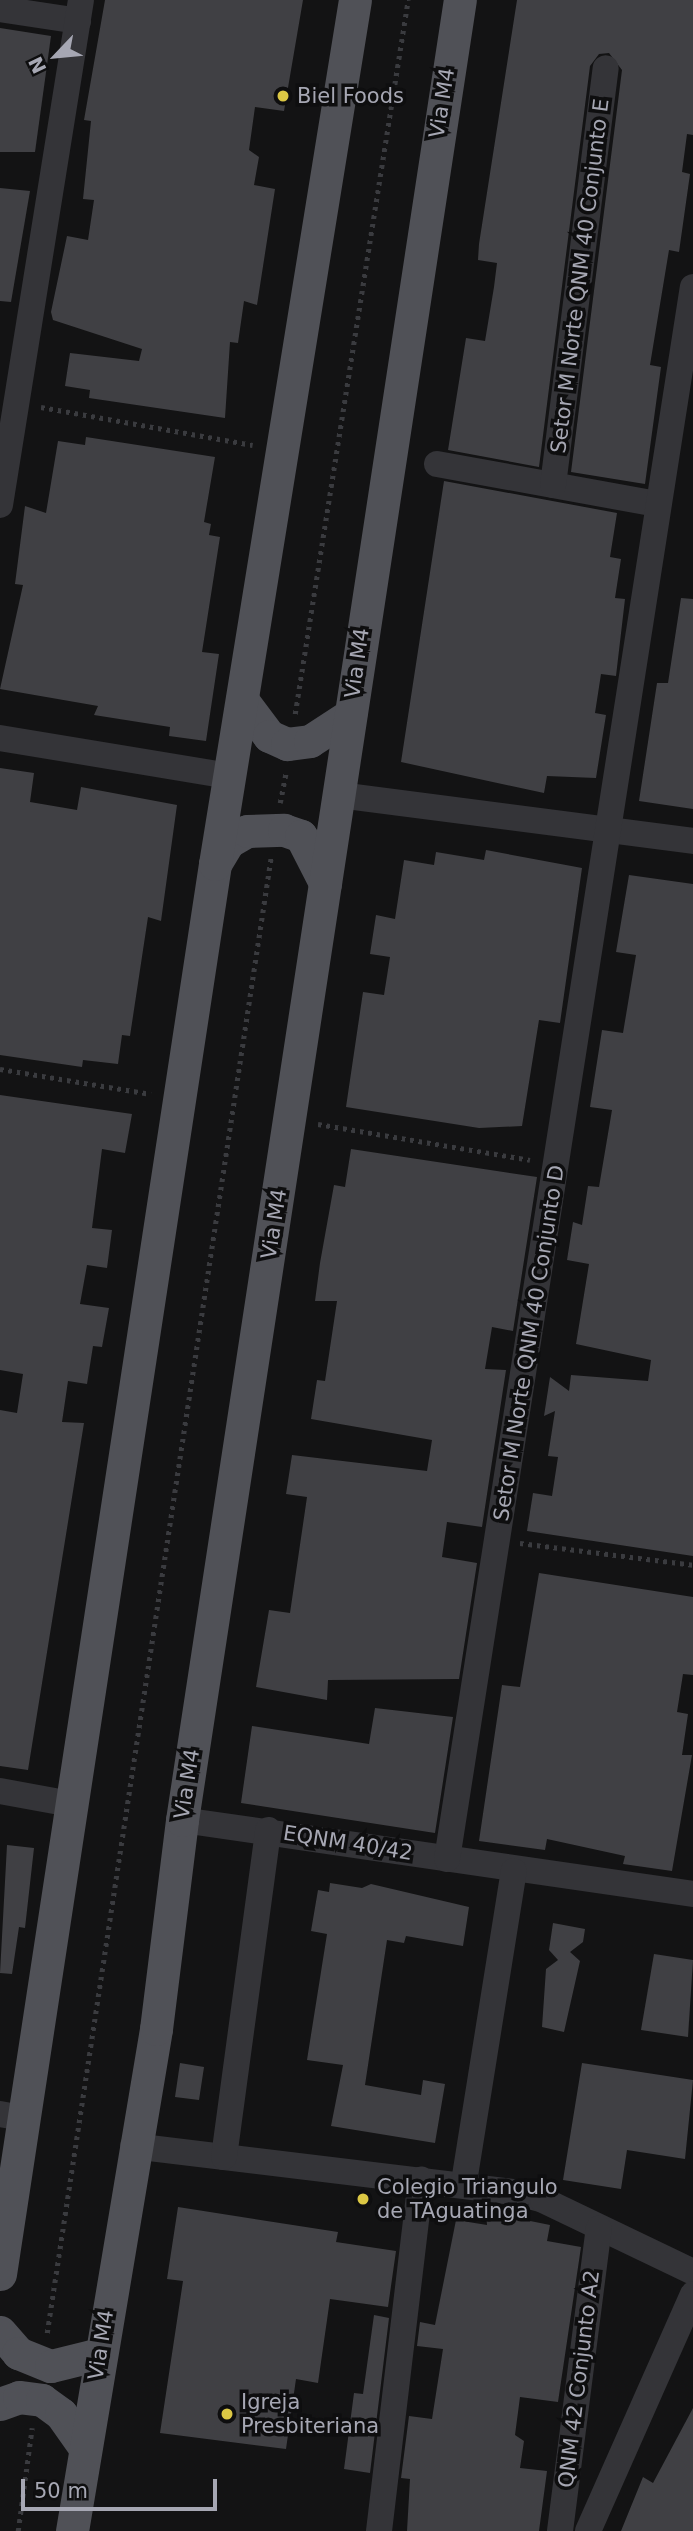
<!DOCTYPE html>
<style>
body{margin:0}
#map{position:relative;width:693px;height:2531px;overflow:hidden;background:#131314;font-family:"DejaVu Sans",sans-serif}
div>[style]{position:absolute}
.building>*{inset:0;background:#404044}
.path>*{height:4.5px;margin-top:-2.25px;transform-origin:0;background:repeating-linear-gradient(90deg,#3a3b3f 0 3.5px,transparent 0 8.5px)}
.minor>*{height:26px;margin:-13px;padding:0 13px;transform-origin:13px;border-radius:13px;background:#343438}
.major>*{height:33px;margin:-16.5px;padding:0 16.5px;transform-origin:16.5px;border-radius:16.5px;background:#505157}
.dots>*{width:19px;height:19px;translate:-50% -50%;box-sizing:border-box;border:4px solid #0e0e0f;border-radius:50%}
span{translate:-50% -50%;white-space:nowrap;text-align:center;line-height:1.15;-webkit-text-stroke:7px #0e0e0f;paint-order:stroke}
.poi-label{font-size:21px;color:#a6a7b3}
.left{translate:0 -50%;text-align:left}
.street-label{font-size:21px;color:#a6a7b3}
.north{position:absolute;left:21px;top:21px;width:70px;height:70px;-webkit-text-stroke:5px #0e0e0f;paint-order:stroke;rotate:244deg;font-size:19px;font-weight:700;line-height:28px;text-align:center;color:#a6a7b3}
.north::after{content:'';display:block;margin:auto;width:24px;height:32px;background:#a6a7b3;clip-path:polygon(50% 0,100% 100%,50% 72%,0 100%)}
.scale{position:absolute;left:21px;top:2479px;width:196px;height:32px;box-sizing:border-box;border:4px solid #a6a7b3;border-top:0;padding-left:9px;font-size:21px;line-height:24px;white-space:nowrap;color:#a6a7b3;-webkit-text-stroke:5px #0e0e0f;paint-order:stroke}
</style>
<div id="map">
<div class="building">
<div style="clip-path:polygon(105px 0,303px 0,284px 111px,255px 107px,249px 150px,259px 157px,254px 185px,275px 189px,257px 305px,244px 301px,238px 343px,230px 342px,225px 418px,89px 398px,90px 390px,65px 386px,70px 353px,139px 361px,142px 349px,53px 320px,51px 312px,67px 236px,88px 240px,94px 200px,83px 199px,91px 121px,84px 120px)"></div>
<div style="clip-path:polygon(517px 0,693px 0,693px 135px,687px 134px,682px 172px,690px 174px,679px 252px,669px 250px,650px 365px,661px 367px,645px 484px,571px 472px,622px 70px,609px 53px,599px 54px,590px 66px,539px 467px,448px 450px,466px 338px,485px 341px,494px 287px,497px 263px,478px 260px,479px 244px)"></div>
<div style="clip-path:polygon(0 28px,51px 36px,35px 152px,0 152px)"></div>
<div style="clip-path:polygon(0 188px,30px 191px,11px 302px,0 301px)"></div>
<div style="clip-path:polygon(86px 437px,215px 457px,204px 522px,211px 524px,209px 535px,220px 537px,202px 652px,219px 654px,206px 741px,169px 736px,170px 727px,94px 715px,98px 706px,0 689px,23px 585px,15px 584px,25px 506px,46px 513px,58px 441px,85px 445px)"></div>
<div style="clip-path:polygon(444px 481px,617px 513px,610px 557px,621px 559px,615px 598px,625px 599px,616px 676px,601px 674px,595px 713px,606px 715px,596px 778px,547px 776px,544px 793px,401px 762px)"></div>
<div style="clip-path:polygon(681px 598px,693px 599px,693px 809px,639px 801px,657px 683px,668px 683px)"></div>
<div style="clip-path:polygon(0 768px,34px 773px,30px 802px,77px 810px,81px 787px,177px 805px,161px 921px,148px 917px,130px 1036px,122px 1035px,118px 1064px,83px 1060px,82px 1067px,0 1055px)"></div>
<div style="clip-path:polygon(486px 850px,582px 868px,560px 1023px,539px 1020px,522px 1126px,479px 1128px,346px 1107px,363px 992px,384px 995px,390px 957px,370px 954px,376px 915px,395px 919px,404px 860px,434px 865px,436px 852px,484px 860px)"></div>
<div style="clip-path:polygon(629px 875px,693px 884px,693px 1556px,527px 1531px,533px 1493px,552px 1496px,558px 1457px,548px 1456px,555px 1411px,544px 1416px,550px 1377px,569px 1391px,571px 1375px,648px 1381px,651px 1360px,576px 1344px,589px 1264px,567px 1260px,573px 1222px,582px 1225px,588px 1186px,599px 1187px,612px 1110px,590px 1107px,602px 1030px,623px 1033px,636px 955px,616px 952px)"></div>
<div style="clip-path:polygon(0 1095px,132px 1114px,125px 1153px,102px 1149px,92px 1228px,112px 1230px,107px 1268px,87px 1265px,80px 1304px,109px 1308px,102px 1347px,93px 1346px,87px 1384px,68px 1381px,62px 1422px,84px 1423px,28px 1770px,0 1766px,0 1410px,17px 1413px,23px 1374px,0 1370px)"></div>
<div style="clip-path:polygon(351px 1149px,537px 1177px,513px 1331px,492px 1327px,485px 1369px,506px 1370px,482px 1527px,447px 1522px,442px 1557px,477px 1563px,459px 1679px,328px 1680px,327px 1700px,256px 1687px,269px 1610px,290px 1613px,307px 1497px,286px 1494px,292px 1455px,427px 1471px,432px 1440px,311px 1419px,317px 1380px,325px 1381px,337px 1301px,315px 1301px,320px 1263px,334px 1185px,345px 1187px)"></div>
<div style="clip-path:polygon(539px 1573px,693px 1597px,693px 1675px,683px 1674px,677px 1712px,688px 1714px,682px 1755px,692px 1755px,672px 1871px,623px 1864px,625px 1856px,547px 1839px,545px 1850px,479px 1841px,502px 1685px,520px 1687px)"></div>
<div style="clip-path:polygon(375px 1708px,453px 1717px,435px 1833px,241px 1803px,252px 1726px,369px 1744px)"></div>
<div style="clip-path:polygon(7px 1845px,34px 1848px,25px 1928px,19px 1927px,12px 1974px,0 1973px)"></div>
<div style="clip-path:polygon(330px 1883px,362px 1888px,371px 1884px,469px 1907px,463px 1946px,406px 1936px,404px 1943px,387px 1940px,365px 2085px,421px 2095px,423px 2080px,445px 2084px,435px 2143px,331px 2126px,343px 2065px,307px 2060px,327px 1934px,311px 1931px,318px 1890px,329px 1892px)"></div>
<div style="clip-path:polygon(553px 1923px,585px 1929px,583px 1942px,570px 1952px,580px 1961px,564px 2032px,542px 2027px,546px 1969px,558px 1960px,549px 1950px)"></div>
<div style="clip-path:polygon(654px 1954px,693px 1960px,688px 2037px,641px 2030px)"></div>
<div style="clip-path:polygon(180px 2063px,204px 2067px,199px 2100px,175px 2097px)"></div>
<div style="clip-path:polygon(582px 2063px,693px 2080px,685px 2159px,627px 2150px,621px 2189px,563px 2180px)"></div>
<div style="clip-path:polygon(178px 2207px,338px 2232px,336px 2242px,396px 2251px,388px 2307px,330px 2299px,318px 2383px,296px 2379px,286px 2449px,160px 2433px,183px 2281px,167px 2279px)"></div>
<div style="clip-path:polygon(486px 2212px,550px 2225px,547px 2241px,581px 2247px,558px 2402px,520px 2397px,515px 2435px,524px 2441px,520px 2468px,547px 2471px,539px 2531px,407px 2531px,410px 2479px,401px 2478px,409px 2416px,432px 2419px,443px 2349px,417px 2346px,420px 2322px,435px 2325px,456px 2220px,487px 2225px)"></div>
<div style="clip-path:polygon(374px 2315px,389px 2318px,370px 2473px,344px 2469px,354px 2393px,363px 2394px)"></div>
<div style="clip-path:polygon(693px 2408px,693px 2531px,621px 2531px,643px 2477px,653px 2483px)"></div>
</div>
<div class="path">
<div style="left:41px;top:407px;width:215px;rotate:10.2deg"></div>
<div style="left:295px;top:714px;width:723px;rotate:-81.01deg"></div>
<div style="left:280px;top:803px;width:33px;rotate:-79deg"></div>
<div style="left:0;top:1069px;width:153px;rotate:9.4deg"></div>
<div style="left:318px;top:1124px;width:215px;rotate:9.6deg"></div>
<div style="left:520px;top:1543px;width:174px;rotate:7.2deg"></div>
<div style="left:47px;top:2333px;width:1493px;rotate:-81.37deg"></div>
<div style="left:18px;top:2531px;width:104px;rotate:-82.3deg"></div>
</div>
<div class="minor">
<div style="left:0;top:9px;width:79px;rotate:8.7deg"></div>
<div style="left:437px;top:464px;width:225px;rotate:10.3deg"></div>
<div style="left:553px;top:485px;width:420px;rotate:-82.8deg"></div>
<div style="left:0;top:505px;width:511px;rotate:-80.89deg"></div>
<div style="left:0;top:738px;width:233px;rotate:9.4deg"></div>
<div style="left:339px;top:795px;width:357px;rotate:7.4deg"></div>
<div style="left:0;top:1791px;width:72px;rotate:10.4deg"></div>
<div style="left:182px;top:1820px;width:516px;rotate:8.24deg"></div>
<div style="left:447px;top:1859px;width:1591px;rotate:-81.11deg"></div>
<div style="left:0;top:2114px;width:27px;rotate:10deg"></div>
<div style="left:133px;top:2146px;width:384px;rotate:6.9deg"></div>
<div style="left:514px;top:2192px;width:30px;rotate:15deg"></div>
<div style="left:543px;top:2200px;width:166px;rotate:25.6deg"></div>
<div style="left:224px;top:2157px;width:330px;rotate:-82.3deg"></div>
<div style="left:464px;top:2182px;width:315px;rotate:-80.9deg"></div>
<div style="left:379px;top:2531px;width:354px;rotate:-83.2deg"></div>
<div style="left:560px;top:2531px;width:305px;rotate:-82.7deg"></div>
<div style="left:588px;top:2531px;width:259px;rotate:-66.1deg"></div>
</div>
<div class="major">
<div style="left:242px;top:700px;width:45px;rotate:53.1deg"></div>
<div style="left:269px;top:736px;width:20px;rotate:24deg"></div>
<div style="left:287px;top:744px;width:23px;rotate:-7deg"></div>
<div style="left:310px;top:741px;width:48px;rotate:-33deg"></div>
<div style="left:215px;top:864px;width:26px;rotate:-59deg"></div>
<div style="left:228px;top:842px;width:22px;rotate:-30deg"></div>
<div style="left:247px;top:831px;width:37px;rotate:-2deg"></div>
<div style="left:284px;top:830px;width:18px;rotate:19deg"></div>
<div style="left:301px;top:836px;width:53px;rotate:62.9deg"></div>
<div style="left:0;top:2274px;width:1426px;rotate:-81.33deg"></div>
<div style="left:215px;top:864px;width:875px;rotate:-80.8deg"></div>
<div style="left:0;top:2332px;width:28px;rotate:49deg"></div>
<div style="left:18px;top:2353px;width:35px;rotate:22deg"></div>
<div style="left:51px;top:2366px;width:49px;rotate:-14deg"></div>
<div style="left:0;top:2404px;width:20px;rotate:-20deg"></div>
<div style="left:19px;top:2397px;width:23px;rotate:7deg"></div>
<div style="left:42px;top:2400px;width:24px;rotate:36deg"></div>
<div style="left:61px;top:2414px;width:42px;rotate:54.8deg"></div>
<div style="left:72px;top:2531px;width:509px;rotate:-80.5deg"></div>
<div style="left:156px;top:2029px;width:211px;rotate:-82.9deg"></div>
<div style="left:182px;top:1820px;width:1841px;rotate:-81.32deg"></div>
</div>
<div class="dots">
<div style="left:283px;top:96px;background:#dbc744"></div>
<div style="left:363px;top:2199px;background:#dbc744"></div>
<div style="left:227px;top:2414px;background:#dbc744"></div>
</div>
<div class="poi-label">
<span class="left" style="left:297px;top:96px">Biel Foods</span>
<span class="left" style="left:377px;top:2199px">Colegio Triangulo<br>de TAguatinga</span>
<span class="left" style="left:241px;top:2414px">Igreja<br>Presbiteriana</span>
</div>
<div class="street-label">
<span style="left:442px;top:103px;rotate:-81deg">Via M4</span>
<span style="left:580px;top:276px;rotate:-83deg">Setor M Norte QNM 40 Conjunto E</span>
<span style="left:357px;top:663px;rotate:-82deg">Via M4</span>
<span style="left:274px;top:1224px;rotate:-81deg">Via M4</span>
<span style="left:529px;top:1343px;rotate:-81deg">Setor M Norte QNM 40 Conjunto D</span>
<span style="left:187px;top:1784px;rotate:-81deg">Via M4</span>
<span style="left:348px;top:1843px;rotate:9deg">EQNM 40/42</span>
<span style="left:101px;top:2345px;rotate:-81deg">Via M4</span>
<span style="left:579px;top:2379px;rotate:-83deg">QNM 42 Conjunto A2</span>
</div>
<div class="north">N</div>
<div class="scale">50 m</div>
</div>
